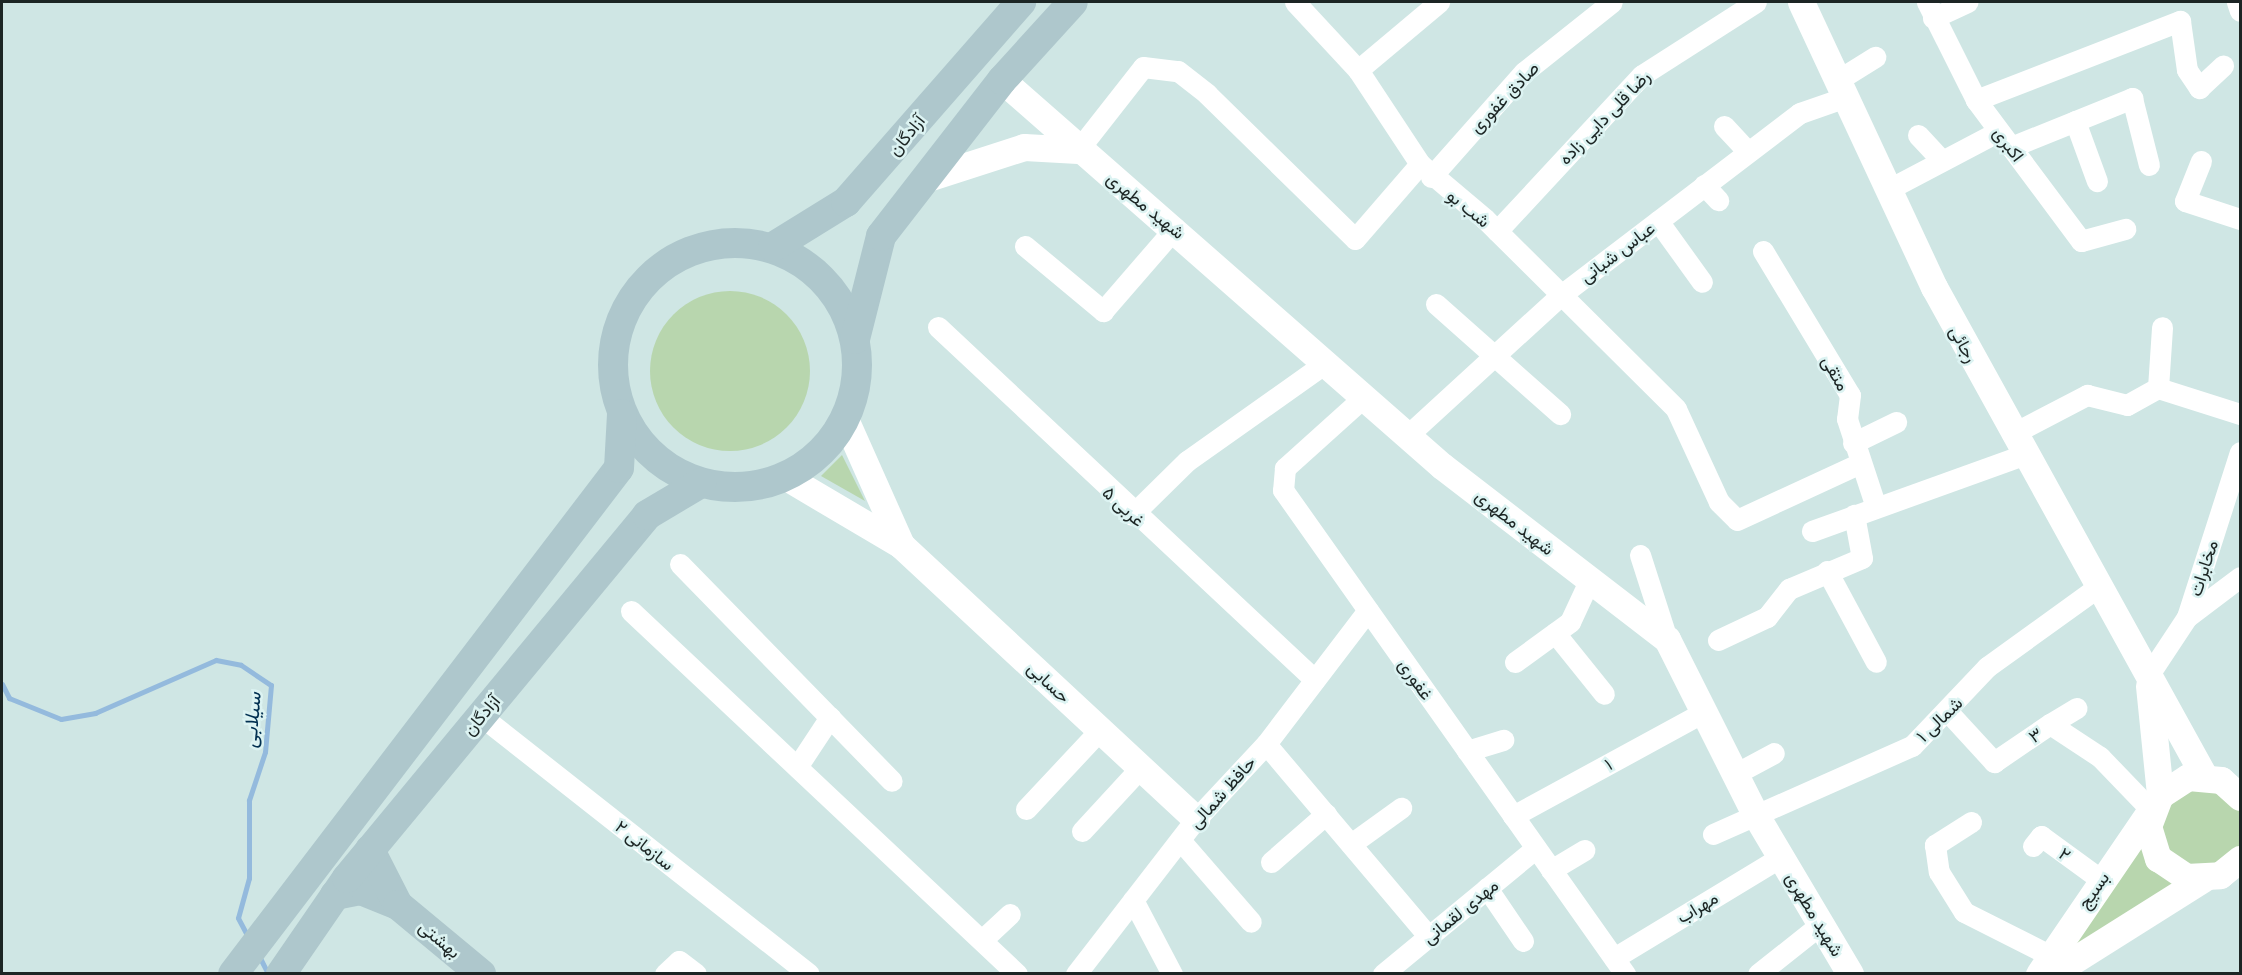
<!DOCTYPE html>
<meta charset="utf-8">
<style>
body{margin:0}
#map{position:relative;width:2242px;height:975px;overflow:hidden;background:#cfe6e4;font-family:Lato,Vazirmatn,sans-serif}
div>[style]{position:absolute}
.green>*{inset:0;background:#b8d6ae}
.round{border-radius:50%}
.stream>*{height:5px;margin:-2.5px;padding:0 2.5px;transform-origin:2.5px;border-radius:2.5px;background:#94badd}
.minor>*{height:21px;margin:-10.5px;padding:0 10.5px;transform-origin:10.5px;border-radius:10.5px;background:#fff}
.tertiary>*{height:27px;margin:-13.5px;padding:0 13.5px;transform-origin:13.5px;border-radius:13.5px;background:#fff}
.secondary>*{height:30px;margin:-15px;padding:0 15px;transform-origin:15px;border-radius:15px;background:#aec7cc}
.secondary>.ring{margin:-15px;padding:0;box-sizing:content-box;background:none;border:30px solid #aec7cc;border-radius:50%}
span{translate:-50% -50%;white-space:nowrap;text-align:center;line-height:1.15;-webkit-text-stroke:5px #dcf3f2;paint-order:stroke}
.street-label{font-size:18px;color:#1c2524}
.water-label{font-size:20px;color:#002f50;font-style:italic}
.frame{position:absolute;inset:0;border:3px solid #1c2524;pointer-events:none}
</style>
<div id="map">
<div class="green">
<div class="round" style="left:650px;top:291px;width:160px;height:160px"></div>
<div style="clip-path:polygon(842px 455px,865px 501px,821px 476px)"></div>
<div style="clip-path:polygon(2209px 784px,2240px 807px,2240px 849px,2205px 873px,2165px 855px,2159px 811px,2166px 798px)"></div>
<div style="clip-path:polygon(2143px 829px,2186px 884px,2049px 969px)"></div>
</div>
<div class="stream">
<div style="left:2px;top:684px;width:16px;rotate:63deg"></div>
<div style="left:9px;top:698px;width:56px;rotate:22deg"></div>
<div style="left:61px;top:719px;width:35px;rotate:-10deg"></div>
<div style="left:95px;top:713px;width:132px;rotate:-23.7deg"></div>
<div style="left:216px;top:660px;width:25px;rotate:11deg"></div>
<div style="left:241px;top:665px;width:36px;rotate:34deg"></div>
<div style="left:271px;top:685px;width:67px;rotate:95.1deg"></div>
<div style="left:265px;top:752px;width:51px;rotate:108.4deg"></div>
<div style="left:249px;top:800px;width:78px;rotate:90deg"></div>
<div style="left:249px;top:878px;width:41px;rotate:105.4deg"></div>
<div style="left:238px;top:918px;width:21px;rotate:62deg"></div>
<div style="left:259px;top:956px;width:20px;rotate:63deg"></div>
</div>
<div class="minor">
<div style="left:1295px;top:2px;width:93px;rotate:47.2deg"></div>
<div style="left:1358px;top:70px;width:113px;rotate:56.6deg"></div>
<div style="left:1927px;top:2px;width:110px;rotate:63.4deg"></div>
<div style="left:1976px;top:100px;width:176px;rotate:53.3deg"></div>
<div style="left:2081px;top:241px;width:46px;rotate:-15.3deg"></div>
<div style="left:2237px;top:2px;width:9px;rotate:72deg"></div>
<div style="left:1933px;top:18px;width:38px;rotate:-25deg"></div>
<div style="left:1358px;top:70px;width:106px;rotate:-40deg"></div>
<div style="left:1838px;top:80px;width:44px;rotate:-31.9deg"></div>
<div style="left:1976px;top:100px;width:219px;rotate:-21.2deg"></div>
<div style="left:2180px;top:21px;width:49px;rotate:81.9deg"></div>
<div style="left:2187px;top:70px;width:22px;rotate:56deg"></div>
<div style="left:2199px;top:88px;width:33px;rotate:-43deg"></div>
<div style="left:2075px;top:121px;width:64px;rotate:69.9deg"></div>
<div style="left:1724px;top:126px;width:35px;rotate:47deg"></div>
<div style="left:1918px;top:135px;width:35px;rotate:47deg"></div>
<div style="left:2011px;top:147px;width:131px;rotate:-22deg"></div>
<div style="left:2132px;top:98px;width:69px;rotate:75.8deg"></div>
<div style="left:1078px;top:150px;width:105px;rotate:-51.9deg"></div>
<div style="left:1143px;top:67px;width:35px;rotate:7deg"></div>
<div style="left:1178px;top:71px;width:37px;rotate:38deg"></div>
<div style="left:1207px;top:94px;width:207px;rotate:44.4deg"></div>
<div style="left:1355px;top:239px;width:99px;rotate:-49.1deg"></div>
<div style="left:1420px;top:164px;width:85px;rotate:40.2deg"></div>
<div style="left:1485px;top:219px;width:269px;rotate:44.8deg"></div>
<div style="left:1676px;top:409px;width:102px;rotate:65.2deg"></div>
<div style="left:1719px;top:502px;width:25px;rotate:45deg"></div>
<div style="left:1737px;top:520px;width:133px;rotate:-24.8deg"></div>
<div style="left:2201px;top:161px;width:43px;rotate:111.8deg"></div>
<div style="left:2185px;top:201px;width:58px;rotate:18.1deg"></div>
<div style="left:1431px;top:177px;width:140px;rotate:-48.5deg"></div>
<div style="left:1524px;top:72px;width:112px;rotate:-38.5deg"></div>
<div style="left:1704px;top:185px;width:21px;rotate:47deg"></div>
<div style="left:1889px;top:189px;width:124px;rotate:-27.8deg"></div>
<div style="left:1658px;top:221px;width:75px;rotate:54.2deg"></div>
<div style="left:1497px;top:231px;width:213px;rotate:-47.1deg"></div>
<div style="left:1642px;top:75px;width:135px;rotate:-32.6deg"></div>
<div style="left:1025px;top:246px;width:102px;rotate:39.8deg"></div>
<div style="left:1103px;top:311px;width:110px;rotate:-49.1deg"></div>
<div style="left:1763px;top:251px;width:168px;rotate:58.9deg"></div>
<div style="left:1850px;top:395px;width:24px;rotate:97deg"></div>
<div style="left:1847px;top:419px;width:93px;rotate:71.8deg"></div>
<div style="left:1436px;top:304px;width:166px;rotate:41.6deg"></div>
<div style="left:938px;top:327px;width:516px;rotate:43.12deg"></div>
<div style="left:2158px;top:388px;width:61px;rotate:-86.2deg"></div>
<div style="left:1365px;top:396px;width:108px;rotate:138deg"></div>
<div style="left:1285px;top:468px;width:22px;rotate:95deg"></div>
<div style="left:1283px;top:490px;width:593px;rotate:54.75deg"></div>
<div style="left:2012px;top:434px;width:85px;rotate:-27.5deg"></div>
<div style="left:2087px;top:395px;width:41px;rotate:14deg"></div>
<div style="left:2127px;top:405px;width:35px;rotate:-29deg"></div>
<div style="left:2158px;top:388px;width:86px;rotate:17.6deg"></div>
<div style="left:1408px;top:435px;width:207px;rotate:-42.5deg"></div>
<div style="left:1561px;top:295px;width:300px;rotate:-37.3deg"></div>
<div style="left:1800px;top:113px;width:49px;rotate:-19.2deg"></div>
<div style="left:1853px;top:443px;width:48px;rotate:-26deg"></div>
<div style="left:1132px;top:515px;width:77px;rotate:-44.5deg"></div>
<div style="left:1187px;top:461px;width:171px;rotate:-35.3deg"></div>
<div style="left:1812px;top:531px;width:224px;rotate:-19.8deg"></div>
<div style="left:1640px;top:555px;width:88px;rotate:72.2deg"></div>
<div style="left:680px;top:564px;width:303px;rotate:45.7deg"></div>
<div style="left:1827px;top:571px;width:103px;rotate:61.7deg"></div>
<div style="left:631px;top:611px;width:530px;rotate:43.24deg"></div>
<div style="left:2187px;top:617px;width:66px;rotate:-37deg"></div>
<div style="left:1555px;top:633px;width:78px;rotate:51.2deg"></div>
<div style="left:1718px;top:640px;width:54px;rotate:-25.1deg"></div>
<div style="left:1767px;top:617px;width:36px;rotate:-52deg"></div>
<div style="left:1789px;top:589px;width:79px;rotate:-23deg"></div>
<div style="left:1862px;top:558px;width:44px;rotate:-100.5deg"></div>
<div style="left:1515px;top:662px;width:68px;rotate:-36deg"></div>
<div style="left:1570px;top:622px;width:47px;rotate:-65.1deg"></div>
<div style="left:2148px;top:676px;width:71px;rotate:-56.5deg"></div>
<div style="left:2187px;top:617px;width:173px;rotate:-72.2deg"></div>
<div style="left:1949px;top:713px;width:67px;rotate:47.4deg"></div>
<div style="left:1994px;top:762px;width:68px;rotate:-34.2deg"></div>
<div style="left:2050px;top:724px;width:60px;rotate:33.4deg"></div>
<div style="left:2100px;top:757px;width:74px;rotate:46.1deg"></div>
<div style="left:481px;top:716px;width:417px;rotate:38.2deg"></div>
<div style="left:2050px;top:724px;width:31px;rotate:-31deg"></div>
<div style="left:1266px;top:744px;width:251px;rotate:49.8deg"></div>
<div style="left:1467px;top:751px;width:38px;rotate:-17deg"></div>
<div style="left:797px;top:767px;width:60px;rotate:-56.6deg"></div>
<div style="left:1735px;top:774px;width:44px;rotate:-28.3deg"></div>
<div style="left:1026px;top:809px;width:108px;rotate:-46.9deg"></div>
<div style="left:1513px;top:816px;width:217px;rotate:-28.6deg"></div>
<div style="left:1971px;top:822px;width:43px;rotate:147.4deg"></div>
<div style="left:1935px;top:845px;width:27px;rotate:82deg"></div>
<div style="left:1939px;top:872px;width:47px;rotate:58deg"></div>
<div style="left:1964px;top:912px;width:95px;rotate:26.8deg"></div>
<div style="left:1082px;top:831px;width:87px;rotate:-47.3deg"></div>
<div style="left:1713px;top:834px;width:218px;rotate:-23.9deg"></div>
<div style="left:1912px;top:746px;width:109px;rotate:-46.5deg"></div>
<div style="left:1987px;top:667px;width:137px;rotate:-35.8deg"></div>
<div style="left:1180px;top:840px;width:108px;rotate:49.1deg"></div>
<div style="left:1351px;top:844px;width:62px;rotate:-35.8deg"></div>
<div style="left:2033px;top:846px;width:13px;rotate:-51deg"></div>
<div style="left:2041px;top:836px;width:73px;rotate:36.1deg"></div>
<div style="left:1271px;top:862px;width:73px;rotate:-41.1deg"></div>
<div style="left:1551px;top:870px;width:39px;rotate:-31deg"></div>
<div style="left:1487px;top:888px;width:64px;rotate:55.8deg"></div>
<div style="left:1133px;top:900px;width:84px;rotate:62.2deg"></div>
<div style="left:982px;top:940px;width:38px;rotate:-43deg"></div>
<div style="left:1614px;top:958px;width:195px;rotate:-31.2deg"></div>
<div style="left:665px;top:974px;width:19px;rotate:-43deg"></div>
<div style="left:679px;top:961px;width:21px;rotate:37deg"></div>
<div style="left:1076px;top:974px;width:196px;rotate:-52.3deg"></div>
<div style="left:1196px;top:819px;width:103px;rotate:-47deg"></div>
<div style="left:1266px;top:744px;width:168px;rotate:-52.7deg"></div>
<div style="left:1383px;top:974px;width:198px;rotate:-39.5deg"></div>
<div style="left:1758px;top:974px;width:80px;rotate:-38.4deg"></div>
</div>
<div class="tertiary">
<div style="left:1801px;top:2px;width:315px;rotate:65deg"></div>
<div style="left:1934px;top:287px;width:559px;rotate:61.09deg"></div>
<div style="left:1002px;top:80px;width:585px;rotate:41.26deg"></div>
<div style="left:1442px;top:466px;width:284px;rotate:37.6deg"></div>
<div style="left:1667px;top:639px;width:194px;rotate:63.3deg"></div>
<div style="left:1754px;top:812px;width:188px;rotate:59.3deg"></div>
<div style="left:925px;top:179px;width:104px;rotate:-17.9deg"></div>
<div style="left:1024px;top:147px;width:54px;rotate:3.2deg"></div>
<div style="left:845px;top:419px;width:138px;rotate:66deg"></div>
<div style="left:786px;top:477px;width:134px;rotate:30.6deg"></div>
<div style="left:901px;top:545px;width:403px;rotate:42.9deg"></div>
<div style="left:2149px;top:686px;width:110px;rotate:84.2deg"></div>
<div style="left:2240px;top:797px;width:25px;rotate:-138deg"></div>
<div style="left:2221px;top:780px;width:33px;rotate:-175deg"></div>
<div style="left:2188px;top:777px;width:33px;rotate:147deg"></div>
<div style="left:2160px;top:795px;width:33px;rotate:111deg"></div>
<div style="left:2148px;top:826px;width:34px;rotate:73deg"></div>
<div style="left:2158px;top:858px;width:34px;rotate:34deg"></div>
<div style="left:2186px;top:877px;width:34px;rotate:-3deg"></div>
<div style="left:2220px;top:875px;width:26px;rotate:-39deg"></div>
<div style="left:2039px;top:974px;width:199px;rotate:-55.7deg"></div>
<div style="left:2052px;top:974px;width:178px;rotate:-32.2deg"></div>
</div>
<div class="secondary">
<div class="ring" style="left:613px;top:243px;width:214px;height:214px"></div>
<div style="left:773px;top:247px;width:86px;rotate:-31.7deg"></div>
<div style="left:846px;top:202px;width:266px;rotate:-48.8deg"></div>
<div style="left:855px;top:339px;width:106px;rotate:-75.8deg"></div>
<div style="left:881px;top:236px;width:197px;rotate:-52.2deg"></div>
<div style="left:1002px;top:80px;width:105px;rotate:-47.7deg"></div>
<div style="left:335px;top:895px;width:26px;rotate:-11deg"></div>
<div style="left:361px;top:890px;width:40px;rotate:22deg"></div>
<div style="left:398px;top:905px;width:62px;rotate:-117deg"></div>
<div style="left:398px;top:905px;width:108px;rotate:39.7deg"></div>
<div style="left:233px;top:974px;width:636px;rotate:-52.66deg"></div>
<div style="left:619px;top:468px;width:54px;rotate:-86.8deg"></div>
<div style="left:281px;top:974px;width:116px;rotate:-55.5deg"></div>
<div style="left:347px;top:878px;width:471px;rotate:-50.4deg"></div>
<div style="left:647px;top:515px;width:63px;rotate:-30.7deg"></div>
</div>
<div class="street-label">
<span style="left:1504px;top:97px;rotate:-46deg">صادق غفوری</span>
<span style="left:1604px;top:117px;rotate:-46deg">رضا قلی دایی زاده</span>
<span style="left:906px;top:135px;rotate:-51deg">آزادگان</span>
<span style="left:2009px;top:144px;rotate:53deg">اکبری</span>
<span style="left:1146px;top:205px;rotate:39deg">شهید مطهری</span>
<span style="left:1469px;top:208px;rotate:39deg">شب بو</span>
<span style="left:1617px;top:252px;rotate:-37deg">عباس شبانی</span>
<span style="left:1964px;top:344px;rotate:62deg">رجائی</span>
<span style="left:1836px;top:373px;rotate:61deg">متقی</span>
<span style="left:1124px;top:506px;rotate:43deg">۵ غربی</span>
<span style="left:1515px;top:522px;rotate:38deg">شهید مطهری</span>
<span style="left:2203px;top:568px;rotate:-72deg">مخابرات</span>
<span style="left:1416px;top:679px;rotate:55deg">غفوری</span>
<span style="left:1049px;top:682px;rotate:43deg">حسابی</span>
<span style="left:481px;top:715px;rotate:-50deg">آزادگان</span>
<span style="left:1939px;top:719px;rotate:-44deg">۱ شمالی</span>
<span style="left:2035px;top:735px;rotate:-33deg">۳</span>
<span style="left:1608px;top:764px;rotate:-29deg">۱</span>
<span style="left:1222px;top:792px;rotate:-48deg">حافظ شمالی</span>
<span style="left:645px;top:845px;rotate:38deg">سازمانی ۲</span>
<span style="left:2065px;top:854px;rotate:36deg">۲</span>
<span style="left:2093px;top:890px;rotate:-55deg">بسیج</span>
<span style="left:1697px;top:907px;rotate:-31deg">مهراب</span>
<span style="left:1460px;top:911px;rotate:-39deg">مهدی لقمانی</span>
<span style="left:1815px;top:914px;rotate:59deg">شهید مطهری</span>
<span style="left:440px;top:939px;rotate:40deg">بهشتی</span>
</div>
<div class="water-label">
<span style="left:251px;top:720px;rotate:-85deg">سیلابی</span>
</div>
<div class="frame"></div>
</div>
